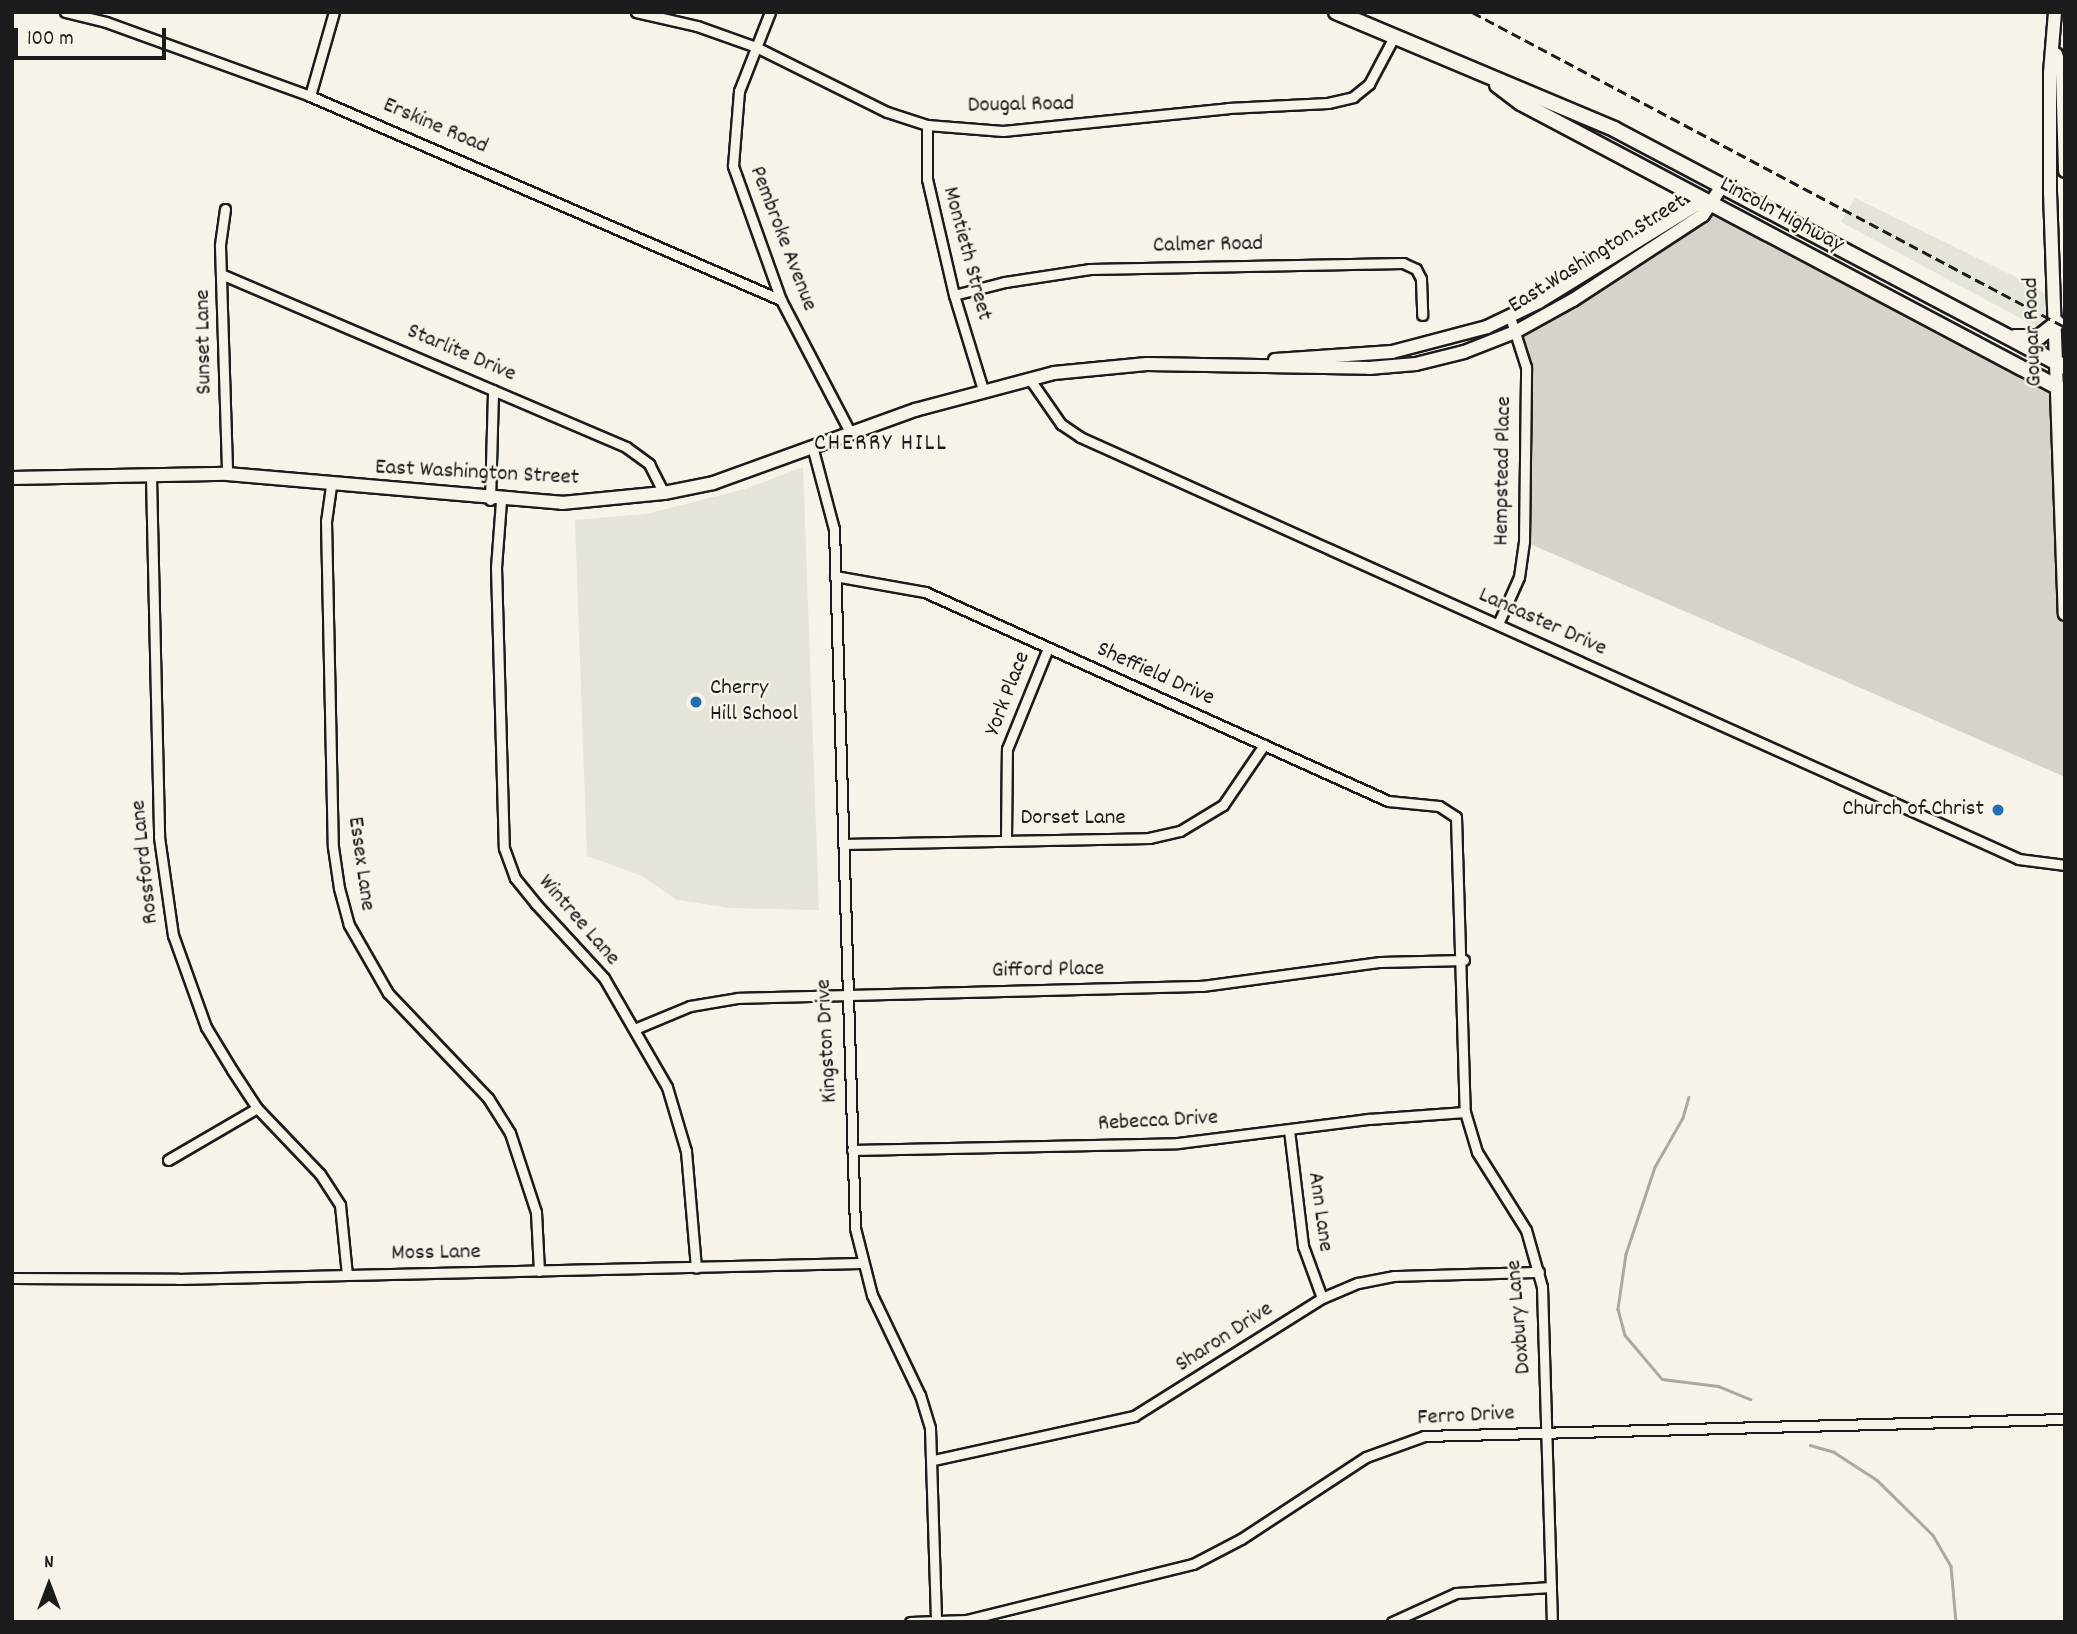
<!DOCTYPE html>
<style>
body{margin:0}
#map{position:relative;width:2077px;height:1634px;overflow:hidden;background:#f7f3e8;font-family:Dekko,sans-serif}
div>[style]{position:absolute}
.built>*{inset:0;background:#e6e3d9}
.green>*{inset:0;background:#d7d3cb}
.stream>*{height:2.5px;margin:-1.25px;padding:0 1.25px;transform-origin:1.25px;border-radius:1.25px;background:#aca9a2}
.roads{filter:drop-shadow(2px 0 #1c1c1c) drop-shadow(-2px 0 #1c1c1c) drop-shadow(0 2px #1c1c1c) drop-shadow(0 -2px #1c1c1c)}
.street>*{height:9px;margin:-4.5px;padding:0 4.5px;transform-origin:4.5px;border-radius:4.5px;background:#f7f3e8}
.secondary>*{height:12px;margin:-6px;padding:0 6px;transform-origin:6px;border-radius:6px;background:#f7f3e8}
.primary>*{height:14px;margin:-7px;padding:0 7px;transform-origin:7px;border-radius:7px;background:#f7f3e8}
.rail>*{height:2.5px;margin-top:-1.25px;transform-origin:0;background:repeating-linear-gradient(90deg,#1c1c1c 0 10px,transparent 0 15px)}
.dots>*{width:19px;height:19px;translate:-50% -50%;box-sizing:border-box;border:4px solid #f7f3e8;border-radius:50%}
span{translate:-50% -50%;white-space:nowrap;text-align:center;line-height:1.15;-webkit-text-stroke:5px #f7f3e8;paint-order:stroke}
.street-label{font-size:23px;color:#1c1c1c}
.poi-label{font-size:23px;color:#1c1c1c}
.left{translate:0 -50%;text-align:left}
.right{translate:-100% -50%;text-align:right}
.neighbourhood-label{font-size:24px;color:#1c1c1c;letter-spacing:2px}
.frame{position:absolute;inset:0;border:14px solid #1c1c1c;pointer-events:none}
.north{position:absolute;left:14px;top:1550px;width:70px;height:70px;-webkit-text-stroke:5px #f7f3e8;paint-order:stroke;rotate:0deg;font-size:19px;font-weight:700;line-height:28px;text-align:center;color:#1c1c1c}
.north::after{content:'';display:block;margin:auto;width:24px;height:32px;background:#1c1c1c;clip-path:polygon(50% 0,100% 100%,50% 72%,0 100%)}
.scale{position:absolute;left:14px;top:28px;width:152px;height:32px;box-sizing:border-box;border:4px solid #1c1c1c;border-top:0;padding-left:9px;font-size:21px;line-height:24px;white-space:nowrap;color:#1c1c1c;-webkit-text-stroke:5px #f7f3e8;paint-order:stroke}
</style>
<div id="map">
<div class="built">
<div style="clip-path:polygon(1855px 198px,2028px 283px,2065px 307px,2065px 342px,1841px 222px)"></div>
<div style="clip-path:polygon(803px 467px,819px 910px,731px 908px,677px 900px,642px 876px,587px 856px,575px 520px,646px 514px,745px 489px)"></div>
</div>
<div class="green">
<div style="clip-path:polygon(1711px 210px,2053px 390px,2065px 620px,2065px 777px,1528px 543px,1530px 364px,1523px 335px)"></div>
</div>
<div class="stream">
<div style="left:1689px;top:1097px;width:22px;rotate:106deg"></div>
<div style="left:1683px;top:1118px;width:56px;rotate:119.7deg"></div>
<div style="left:1655px;top:1167px;width:92px;rotate:108.4deg"></div>
<div style="left:1626px;top:1254px;width:56px;rotate:98.3deg"></div>
<div style="left:1618px;top:1309px;width:27px;rotate:75deg"></div>
<div style="left:1625px;top:1335px;width:57px;rotate:49.9deg"></div>
<div style="left:1662px;top:1379px;width:56px;rotate:7.1deg"></div>
<div style="left:1718px;top:1386px;width:35px;rotate:22deg"></div>
<div style="left:1810px;top:1445px;width:25px;rotate:16deg"></div>
<div style="left:1834px;top:1452px;width:51px;rotate:33.1deg"></div>
<div style="left:1877px;top:1480px;width:78px;rotate:44.5deg"></div>
<div style="left:1933px;top:1535px;width:36px;rotate:60deg"></div>
<div style="left:1951px;top:1566px;width:56px;rotate:84.9deg"></div>
</div>
<div class="roads">
<div class="street">
<div style="left:65px;top:12px;width:42px;rotate:13.7deg"></div>
<div style="left:106px;top:22px;width:217px;rotate:19.9deg"></div>
<div style="left:310px;top:96px;width:513px;rotate:23.42deg"></div>
<div style="left:636px;top:12px;width:63px;rotate:12.9deg"></div>
<div style="left:697px;top:26px;width:63px;rotate:19.6deg"></div>
<div style="left:756px;top:47px;width:146px;rotate:26.4deg"></div>
<div style="left:887px;top:112px;width:42px;rotate:18deg"></div>
<div style="left:927px;top:125px;width:76px;rotate:4.5deg"></div>
<div style="left:1003px;top:131px;width:226px;rotate:-5.8deg"></div>
<div style="left:1228px;top:108px;width:100px;rotate:-2.9deg"></div>
<div style="left:1328px;top:103px;width:26px;rotate:-13deg"></div>
<div style="left:1353px;top:97px;width:21px;rotate:-39deg"></div>
<div style="left:1369px;top:84px;width:53px;rotate:-62deg"></div>
<div style="left:770px;top:12px;width:85px;rotate:111.4deg"></div>
<div style="left:739px;top:91px;width:75px;rotate:94.6deg"></div>
<div style="left:733px;top:166px;width:142px;rotate:70.3deg"></div>
<div style="left:781px;top:300px;width:149px;rotate:62.4deg"></div>
<div style="left:310px;top:96px;width:87px;rotate:-74.1deg"></div>
<div style="left:927px;top:125px;width:54px;rotate:90deg"></div>
<div style="left:927px;top:179px;width:119px;rotate:76.9deg"></div>
<div style="left:954px;top:295px;width:99px;rotate:73deg"></div>
<div style="left:225px;top:209px;width:37px;rotate:98deg"></div>
<div style="left:220px;top:246px;width:228px;rotate:88.2deg"></div>
<div style="left:223px;top:275px;width:438px;rotate:23.1deg"></div>
<div style="left:626px;top:447px;width:29px;rotate:36deg"></div>
<div style="left:649px;top:464px;width:33px;rotate:63deg"></div>
<div style="left:954px;top:295px;width:53px;rotate:-14.3deg"></div>
<div style="left:1005px;top:282px;width:86px;rotate:-8.7deg"></div>
<div style="left:1090px;top:269px;width:313px;rotate:-1.1deg"></div>
<div style="left:1403px;top:263px;width:14px;rotate:25deg"></div>
<div style="left:1416px;top:269px;width:11px;rotate:63deg"></div>
<div style="left:1421px;top:279px;width:36px;rotate:88deg"></div>
<div style="left:1029px;top:378px;width:56px;rotate:55.2deg"></div>
<div style="left:1061px;top:424px;width:23px;rotate:34deg"></div>
<div style="left:1080px;top:437px;width:1029px;rotate:24.2deg"></div>
<div style="left:2019px;top:859px;width:46px;rotate:7.4deg"></div>
<div style="left:812px;top:446px;width:86px;rotate:75.2deg"></div>
<div style="left:834px;top:529px;width:699px;rotate:88.28deg"></div>
<div style="left:855px;top:1228px;width:69px;rotate:75.8deg"></div>
<div style="left:872px;top:1295px;width:111px;rotate:64.4deg"></div>
<div style="left:920px;top:1395px;width:34px;rotate:73deg"></div>
<div style="left:930px;top:1428px;width:194px;rotate:88.2deg"></div>
<div style="left:151px;top:477px;width:360px;rotate:88.7deg"></div>
<div style="left:159px;top:837px;width:99px;rotate:81.9deg"></div>
<div style="left:173px;top:935px;width:98px;rotate:70.3deg"></div>
<div style="left:206px;top:1027px;width:50px;rotate:58.8deg"></div>
<div style="left:232px;top:1070px;width:45px;rotate:56.7deg"></div>
<div style="left:257px;top:1108px;width:91px;rotate:46.3deg"></div>
<div style="left:320px;top:1174px;width:37px;rotate:57deg"></div>
<div style="left:340px;top:1205px;width:70px;rotate:84.3deg"></div>
<div style="left:331px;top:486px;width:35px;rotate:98deg"></div>
<div style="left:326px;top:521px;width:326px;rotate:88.8deg"></div>
<div style="left:333px;top:847px;width:41px;rotate:81.7deg"></div>
<div style="left:339px;top:888px;width:38px;rotate:75deg"></div>
<div style="left:349px;top:925px;width:78px;rotate:60.2deg"></div>
<div style="left:388px;top:993px;width:145px;rotate:46.4deg"></div>
<div style="left:488px;top:1098px;width:41px;rotate:57.8deg"></div>
<div style="left:510px;top:1133px;width:83px;rotate:71.8deg"></div>
<div style="left:536px;top:1212px;width:59px;rotate:87.1deg"></div>
<div style="left:490px;top:500px;width:110px;rotate:-88.4deg"></div>
<div style="left:501px;top:501px;width:66px;rotate:94.3deg"></div>
<div style="left:496px;top:567px;width:281px;rotate:88.4deg"></div>
<div style="left:504px;top:848px;width:32px;rotate:70deg"></div>
<div style="left:515px;top:878px;width:33px;rotate:51deg"></div>
<div style="left:536px;top:904px;width:100px;rotate:47.4deg"></div>
<div style="left:604px;top:978px;width:126px;rotate:60deg"></div>
<div style="left:667px;top:1087px;width:67px;rotate:73.5deg"></div>
<div style="left:686px;top:1151px;width:117px;rotate:85.1deg"></div>
<div style="left:835px;top:576px;width:91px;rotate:10.1deg"></div>
<div style="left:925px;top:592px;width:508px;rotate:24.29deg"></div>
<div style="left:1388px;top:801px;width:51px;rotate:5.6deg"></div>
<div style="left:1439px;top:806px;width:20px;rotate:33deg"></div>
<div style="left:1456px;top:817px;width:295px;rotate:88.3deg"></div>
<div style="left:1465px;top:1112px;width:42px;rotate:73.3deg"></div>
<div style="left:1477px;top:1152px;width:92px;rotate:57.9deg"></div>
<div style="left:1526px;top:1230px;width:59px;rotate:74.3deg"></div>
<div style="left:1542px;top:1287px;width:335px;rotate:88.3deg"></div>
<div style="left:1498px;top:624px;width:51px;rotate:-65.9deg"></div>
<div style="left:1519px;top:577px;width:36px;rotate:-82deg"></div>
<div style="left:1524px;top:541px;width:174px;rotate:-89.3deg"></div>
<div style="left:1526px;top:367px;width:52px;rotate:-107.7deg"></div>
<div style="left:1006px;top:839px;width:90px;rotate:-89.4deg"></div>
<div style="left:1007px;top:749px;width:109px;rotate:-67.9deg"></div>
<div style="left:843px;top:844px;width:306px;rotate:-1.1deg"></div>
<div style="left:1149px;top:838px;width:32px;rotate:-13deg"></div>
<div style="left:1180px;top:831px;width:50px;rotate:-31.2deg"></div>
<div style="left:1223px;top:805px;width:73px;rotate:-55.7deg"></div>
<div style="left:637px;top:1028px;width:57px;rotate:-22.5deg"></div>
<div style="left:690px;top:1006px;width:49px;rotate:-9.5deg"></div>
<div style="left:738px;top:998px;width:464px;rotate:-1.5deg"></div>
<div style="left:1202px;top:986px;width:180px;rotate:-7.7deg"></div>
<div style="left:1380px;top:962px;width:84px;rotate:-1.4deg"></div>
<div style="left:1289px;top:1130px;width:117px;rotate:83.1deg"></div>
<div style="left:1303px;top:1246px;width:55px;rotate:69.9deg"></div>
<div style="left:852px;top:1150px;width:326px;rotate:-1.2deg"></div>
<div style="left:1178px;top:1143px;width:193px;rotate:-7.2deg"></div>
<div style="left:1369px;top:1119px;width:96px;rotate:-4.2deg"></div>
<div style="left:168px;top:1160px;width:103px;rotate:-30.3deg"></div>
<div style="left:12px;top:1278px;width:166px;rotate:0.3deg"></div>
<div style="left:178px;top:1279px;width:682px;rotate:-1.34deg"></div>
<div style="left:934px;top:1460px;width:205px;rotate:-12.4deg"></div>
<div style="left:1134px;top:1416px;width:222px;rotate:-32.1deg"></div>
<div style="left:1322px;top:1298px;width:39px;rotate:-23deg"></div>
<div style="left:1358px;top:1283px;width:37px;rotate:-11deg"></div>
<div style="left:1394px;top:1276px;width:145px;rotate:-1.6deg"></div>
<div style="left:910px;top:1622px;width:56px;rotate:-2deg"></div>
<div style="left:966px;top:1620px;width:234px;rotate:-13.9deg"></div>
<div style="left:1193px;top:1564px;width:54px;rotate:-27.5deg"></div>
<div style="left:1241px;top:1539px;width:149px;rotate:-33.3deg"></div>
<div style="left:1366px;top:1457px;width:62px;rotate:-19.9deg"></div>
<div style="left:1424px;top:1436px;width:641px;rotate:-1.52deg"></div>
<div style="left:1392px;top:1622px;width:70px;rotate:-24.4deg"></div>
<div style="left:1456px;top:1593px;width:95px;rotate:-3.6deg"></div>
</div>
<div class="secondary">
<div style="left:2055px;top:12px;width:61px;rotate:94.7deg"></div>
<div style="left:2050px;top:73px;width:119px;rotate:90deg"></div>
<div style="left:2050px;top:192px;width:422px;rotate:88deg"></div>
<div style="left:2056px;top:54px;width:20px;rotate:72deg"></div>
<div style="left:2062px;top:73px;width:98px;rotate:88.2deg"></div>
<div style="left:1275px;top:360px;width:117px;rotate:-3.9deg"></div>
<div style="left:1392px;top:352px;width:98px;rotate:-14.7deg"></div>
<div style="left:1487px;top:327px;width:58px;rotate:-25.7deg"></div>
<div style="left:1539px;top:302px;width:185px;rotate:-31.7deg"></div>
<div style="left:1696px;top:205px;width:14px;rotate:-8deg"></div>
<div style="left:12px;top:478px;width:215px;rotate:-1.1deg"></div>
<div style="left:227px;top:474px;width:336px;rotate:4.9deg"></div>
<div style="left:562px;top:503px;width:102px;rotate:-5.6deg"></div>
<div style="left:664px;top:493px;width:50px;rotate:-11.5deg"></div>
<div style="left:713px;top:483px;width:215px;rotate:-19.9deg"></div>
<div style="left:915px;top:410px;width:144px;rotate:-14.9deg"></div>
<div style="left:1054px;top:373px;width:93px;rotate:-5.5deg"></div>
<div style="left:1147px;top:364px;width:222px;rotate:1deg"></div>
<div style="left:1369px;top:368px;width:47px;rotate:-4.9deg"></div>
<div style="left:1416px;top:364px;width:49px;rotate:-14deg"></div>
<div style="left:1464px;top:352px;width:55px;rotate:-21.4deg"></div>
<div style="left:1515px;top:332px;width:66px;rotate:-28.9deg"></div>
<div style="left:1573px;top:300px;width:155px;rotate:-33.2deg"></div>
<div style="left:1703px;top:215px;width:35px;rotate:-57deg"></div>
</div>
<div class="primary">
<div style="left:1336px;top:12px;width:302px;rotate:22.8deg"></div>
<div style="left:1614px;top:129px;width:510px;rotate:27.82deg"></div>
<div style="left:1497px;top:85px;width:30px;rotate:37deg"></div>
<div style="left:1521px;top:103px;width:616px;rotate:27.9deg"></div>
<div style="left:2015px;top:337px;width:24px"></div>
<div style="left:2039px;top:337px;width:23px;rotate:-38deg"></div>
</div>
</div>
<div class="rail">
<div style="left:1472px;top:12px;width:671px;rotate:27.98deg"></div>
</div>
<div class="dots">
<div style="left:696px;top:702px;background:#1f6fb2"></div>
<div style="left:1998px;top:810px;background:#1f6fb2"></div>
</div>
<div class="street-label">
<span style="left:1021px;top:106px;rotate:-1deg">Dougal Road</span>
<span style="left:435px;top:127px;rotate:23deg">Erskine Road</span>
<span style="left:1781px;top:216px;rotate:28deg">Lincoln Highway</span>
<span style="left:782px;top:239px;rotate:69deg">Pembroke Avenue</span>
<span style="left:1208px;top:246px;rotate:-1deg">Calmer Road</span>
<span style="left:966px;top:254px;rotate:75deg">Montieth Street</span>
<span style="left:1598px;top:255px;rotate:-32deg">East Washington Street</span>
<span style="left:2034px;top:332px;rotate:-92deg">Gougar Road</span>
<span style="left:205px;top:342px;rotate:-91deg">Sunset Lane</span>
<span style="left:461px;top:354px;rotate:23deg">Starlite Drive</span>
<span style="left:1504px;top:471px;rotate:-89deg">Hempstead Place</span>
<span style="left:477px;top:474px;rotate:3deg">East Washington Street</span>
<span style="left:1542px;top:623px;rotate:24deg">Lancaster Drive</span>
<span style="left:1155px;top:675px;rotate:24deg">Sheffield Drive</span>
<span style="left:1009px;top:694px;rotate:-69deg">York Place</span>
<span style="left:1073px;top:819px">Dorset Lane</span>
<span style="left:146px;top:862px;rotate:-96deg">Rossford Lane</span>
<span style="left:360px;top:864px;rotate:82deg">Essex Lane</span>
<span style="left:578px;top:921px;rotate:49deg">Wintree Lane</span>
<span style="left:1048px;top:971px;rotate:-1deg">Gifford Place</span>
<span style="left:828px;top:1041px;rotate:-93deg">Kingston Drive</span>
<span style="left:1158px;top:1122px;rotate:-3deg">Rebecca Drive</span>
<span style="left:1319px;top:1212px;rotate:82deg">Ann Lane</span>
<span style="left:436px;top:1254px;rotate:-1deg">Moss Lane</span>
<span style="left:1520px;top:1317px;rotate:-95deg">Doxbury Lane</span>
<span style="left:1225px;top:1338px;rotate:-33deg">Sharon Drive</span>
<span style="left:1466px;top:1417px;rotate:-3deg">Ferro Drive</span>
</div>
<div class="poi-label">
<span class="left" style="left:710px;top:702px">Cherry<br>Hill School</span>
<span class="right" style="left:1984px;top:810px">Church of Christ</span>
</div>
<div class="neighbourhood-label">
<span style="left:881px;top:445px">CHERRY HILL</span>
</div>
<div class="frame"></div>
<div class="north">N</div>
<div class="scale">100 m</div>
</div>
